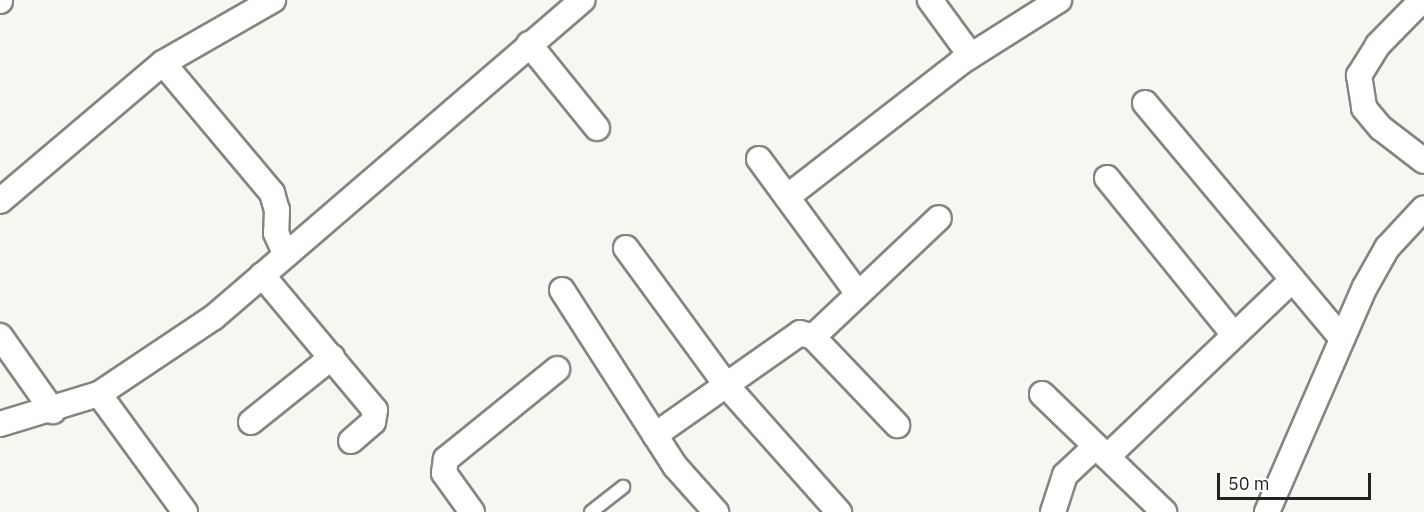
<!DOCTYPE html>
<style>
body{margin:0}
#map{position:relative;width:1424px;height:512px;overflow:hidden;background:#f7f6f1;font-family:"IBM Plex Sans",sans-serif}
div>[style]{position:absolute}
.roads{filter:drop-shadow(2px 0 #868581) drop-shadow(-2px 0 #868581) drop-shadow(0 2px #868581) drop-shadow(0 -2px #868581)}
.lane>*{height:12px;margin:-6px;padding:0 6px;transform-origin:6px;border-radius:6px;background:#fff}
.street>*{height:24px;margin:-12px;padding:0 12px;transform-origin:12px;border-radius:12px;background:#fff}
span{translate:-50% -50%;white-space:nowrap;text-align:center;line-height:1.15;-webkit-text-stroke:4.5px #fff;paint-order:stroke}
.scale{position:absolute;left:1217px;top:473px;width:154px;height:27px;box-sizing:border-box;border:3px solid #232220;border-top:0;padding-left:8px;font-size:18px;line-height:21px;white-space:nowrap;color:#232220;-webkit-text-stroke:4px #fff;paint-order:stroke}
</style>
<div id="map">
<div class="roads">
<div class="lane">
<div style="left:591px;top:512px;width:41px;rotate:-38deg"></div>
</div>
<div class="street">
<div style="left:930px;top:0;width:69px;rotate:53.8deg"></div>
<div style="left:1422px;top:0;width:63px;rotate:134.4deg"></div>
<div style="left:1378px;top:45px;width:36px;rotate:122deg"></div>
<div style="left:1359px;top:75px;width:33px;rotate:81deg"></div>
<div style="left:1364px;top:108px;width:26px;rotate:50deg"></div>
<div style="left:1381px;top:128px;width:54px;rotate:37.5deg"></div>
<div style="left:0;top:1px;width:1px;rotate:-90deg"></div>
<div style="left:529px;top:44px;width:108px;rotate:51deg"></div>
<div style="left:163px;top:63px;width:170px;rotate:50deg"></div>
<div style="left:272px;top:193px;width:18px;rotate:74deg"></div>
<div style="left:277px;top:210px;width:23px;rotate:92deg"></div>
<div style="left:276px;top:233px;width:24px;rotate:66deg"></div>
<div style="left:1145px;top:103px;width:305px;rotate:50.1deg"></div>
<div style="left:759px;top:159px;width:167px;rotate:53.7deg"></div>
<div style="left:1107px;top:178px;width:202px;rotate:51deg"></div>
<div style="left:787px;top:197px;width:220px;rotate:-37.8deg"></div>
<div style="left:961px;top:62px;width:116px;rotate:-32.3deg"></div>
<div style="left:0;top:201px;width:214px;rotate:-40.3deg"></div>
<div style="left:163px;top:63px;width:127px;rotate:-29.8deg"></div>
<div style="left:626px;top:248px;width:171px;rotate:53.8deg"></div>
<div style="left:727px;top:386px;width:169px;rotate:48.4deg"></div>
<div style="left:262px;top:275px;width:176px;rotate:50.1deg"></div>
<div style="left:375px;top:410px;width:12px;rotate:99deg"></div>
<div style="left:373px;top:422px;width:29px;rotate:139deg"></div>
<div style="left:562px;top:290px;width:209px;rotate:57.3deg"></div>
<div style="left:675px;top:466px;width:62px;rotate:48.3deg"></div>
<div style="left:0;top:336px;width:92px;rotate:54.8deg"></div>
<div style="left:813px;top:337px;width:173px;rotate:-43.4deg"></div>
<div style="left:99px;top:394px;width:146px;rotate:53.9deg"></div>
<div style="left:1042px;top:394px;width:170px;rotate:44deg"></div>
<div style="left:251px;top:422px;width:104px;rotate:-38.7deg"></div>
<div style="left:0;top:424px;width:103px;rotate:-16.9deg"></div>
<div style="left:99px;top:394px;width:138px;rotate:-33.8deg"></div>
<div style="left:214px;top:317px;width:486px;rotate:-40.7deg"></div>
<div style="left:655px;top:435px;width:177px;rotate:-35.1deg"></div>
<div style="left:800px;top:333px;width:14px;rotate:17deg"></div>
<div style="left:813px;top:337px;width:122px;rotate:46.3deg"></div>
<div style="left:1107px;top:457px;width:256px;rotate:-43.7deg"></div>
<div style="left:472px;top:512px;width:48px;rotate:-125.7deg"></div>
<div style="left:444px;top:473px;width:14px;rotate:-82deg"></div>
<div style="left:446px;top:459px;width:143px;rotate:-39deg"></div>
<div style="left:1053px;top:512px;width:39px;rotate:-72deg"></div>
<div style="left:1065px;top:475px;width:42px;rotate:-43.1deg"></div>
<div style="left:1267px;top:512px;width:245px;rotate:-66.5deg"></div>
<div style="left:1365px;top:287px;width:45px;rotate:-60.6deg"></div>
<div style="left:1387px;top:248px;width:54px;rotate:-47.2deg"></div>
</div>
</div>
<div class="scale">50 m</div>
</div>
